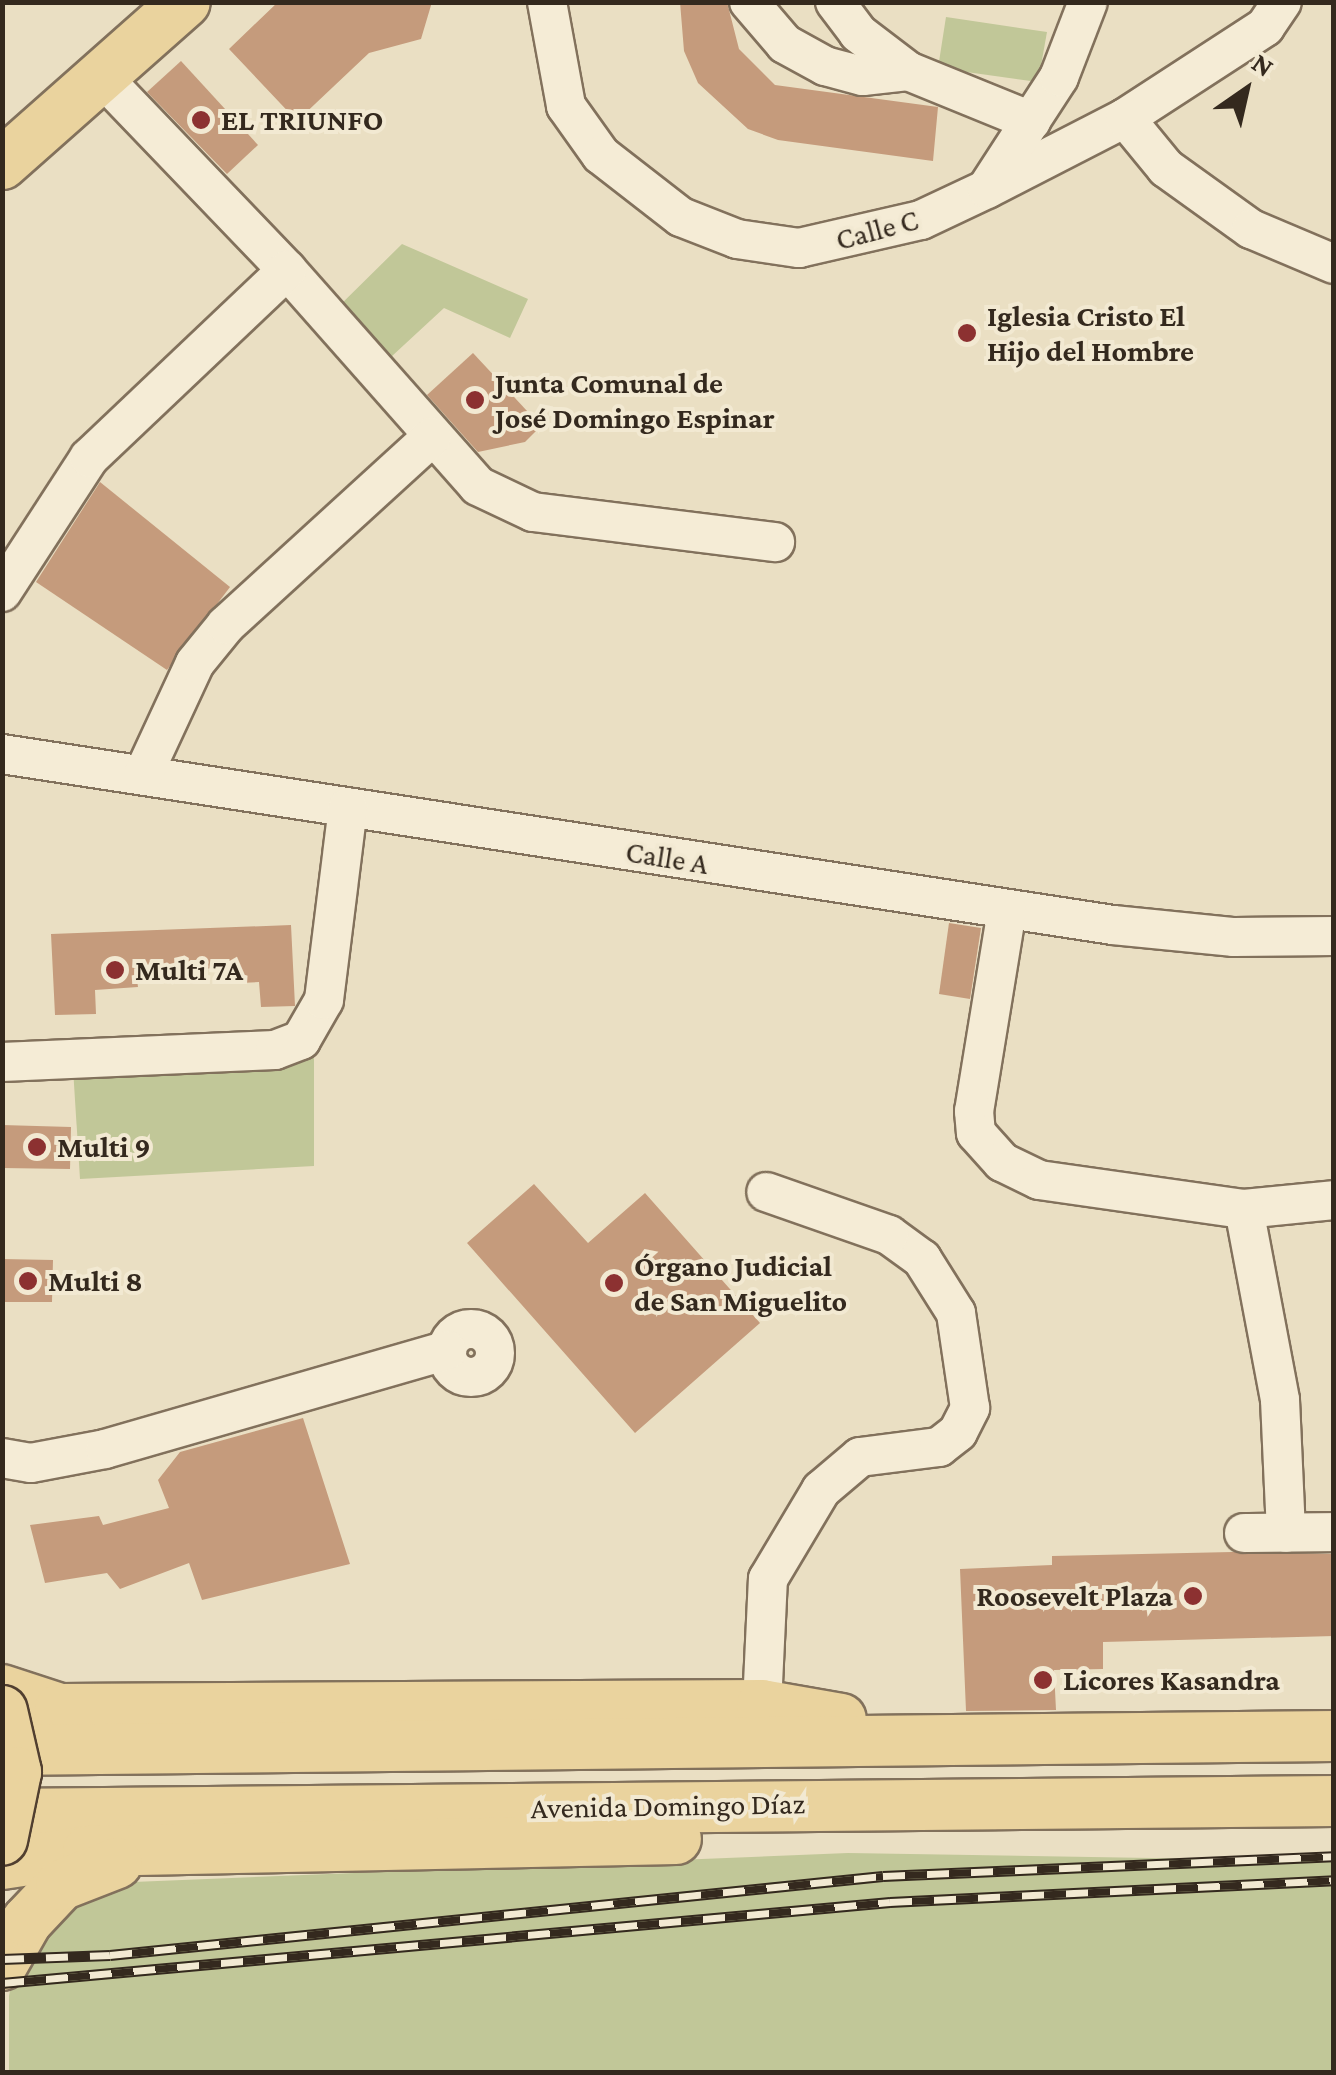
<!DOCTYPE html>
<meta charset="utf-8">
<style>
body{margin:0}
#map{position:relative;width:1336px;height:2075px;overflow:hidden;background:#eadfc3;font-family:"Crimson Pro",serif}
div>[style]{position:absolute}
.green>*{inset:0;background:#c1c798}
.building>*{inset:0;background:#c59b7c}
.roads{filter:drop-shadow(2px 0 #82715c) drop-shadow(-2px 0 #82715c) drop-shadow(0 2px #82715c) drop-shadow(0 -2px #82715c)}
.minor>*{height:38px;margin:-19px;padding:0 19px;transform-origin:19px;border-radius:19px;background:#f5ecd6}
.minor>.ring{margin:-19px;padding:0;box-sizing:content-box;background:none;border:38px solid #f5ecd6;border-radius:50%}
.major>*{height:50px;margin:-25px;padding:0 25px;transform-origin:25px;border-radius:25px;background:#ead39e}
.rail>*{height:11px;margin-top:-5.5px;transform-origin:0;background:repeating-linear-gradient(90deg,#f2e9d2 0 22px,#34291e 0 44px);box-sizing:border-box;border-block:2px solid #34291e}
.bridges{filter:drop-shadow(2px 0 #513f30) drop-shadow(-2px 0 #513f30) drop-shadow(0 2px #513f30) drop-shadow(0 -2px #513f30)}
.major-bridge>*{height:50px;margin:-25px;padding:0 25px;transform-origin:25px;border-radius:25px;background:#ead39e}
.dots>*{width:28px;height:28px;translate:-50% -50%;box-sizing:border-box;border:5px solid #f2e9d2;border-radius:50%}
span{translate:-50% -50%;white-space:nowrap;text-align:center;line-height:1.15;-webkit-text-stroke:8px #f2e9d2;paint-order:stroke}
.poi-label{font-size:30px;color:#34291e;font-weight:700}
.left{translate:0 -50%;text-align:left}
.right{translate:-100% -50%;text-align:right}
.street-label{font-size:30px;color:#34291e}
.frame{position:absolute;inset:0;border:5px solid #34291e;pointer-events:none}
.north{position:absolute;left:1196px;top:40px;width:100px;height:100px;-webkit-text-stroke:8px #f2e9d2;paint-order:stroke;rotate:34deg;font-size:28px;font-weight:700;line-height:40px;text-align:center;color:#34291e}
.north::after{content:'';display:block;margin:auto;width:35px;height:45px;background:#34291e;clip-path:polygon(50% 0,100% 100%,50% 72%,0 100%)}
</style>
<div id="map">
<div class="green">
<div style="clip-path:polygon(946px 17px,1047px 32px,1038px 82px,938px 68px)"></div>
<div style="clip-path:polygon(402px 244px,528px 299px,510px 338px,444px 308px,378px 369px,330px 315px)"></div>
<div style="clip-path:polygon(314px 1058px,314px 1166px,80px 1179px,73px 1068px)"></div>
<div style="clip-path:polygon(848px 1853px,1333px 1861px,1333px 2072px,9px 2072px,9px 1996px,17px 1955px,84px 1884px)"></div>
</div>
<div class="building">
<div style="clip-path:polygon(278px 2px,432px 2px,421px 39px,369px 53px,297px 121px,229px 49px)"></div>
<div style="clip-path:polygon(680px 2px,727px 2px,739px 49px,775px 85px,938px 107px,933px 161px,778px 140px,748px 129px,698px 83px,684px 51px)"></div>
<div style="clip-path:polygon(181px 61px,258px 145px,227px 174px,147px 92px)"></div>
<div style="clip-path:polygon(473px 353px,541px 426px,525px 442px,478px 452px,427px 395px)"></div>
<div style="clip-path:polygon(100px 482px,230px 587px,167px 670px,36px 582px)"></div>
<div style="clip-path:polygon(949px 923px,981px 928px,970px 999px,939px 994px)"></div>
<div style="clip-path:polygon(291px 925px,295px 1006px,261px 1007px,259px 982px,219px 984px,218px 968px,136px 972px,138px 987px,95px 990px,96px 1014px,55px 1015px,51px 934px)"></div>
<div style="clip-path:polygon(2px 1125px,71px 1127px,70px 1169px,2px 1168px)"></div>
<div style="clip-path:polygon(534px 1184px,588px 1243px,645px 1193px,760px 1323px,635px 1433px,467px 1243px)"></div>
<div style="clip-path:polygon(2px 1259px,53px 1260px,52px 1302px,2px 1302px)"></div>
<div style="clip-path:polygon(303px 1418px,350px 1564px,202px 1600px,189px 1563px,120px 1589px,107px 1573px,45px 1583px,30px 1525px,99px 1516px,103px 1525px,169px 1508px,158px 1480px,180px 1452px)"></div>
<div style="clip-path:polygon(1232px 1552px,1334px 1554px,1334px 1636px,1103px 1642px,1103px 1669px,1054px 1670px,1056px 1710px,966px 1711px,960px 1569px,1052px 1565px,1052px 1556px)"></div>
</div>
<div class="roads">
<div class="minor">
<div style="left:547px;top:2px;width:106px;rotate:79.6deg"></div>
<div style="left:566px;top:106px;width:60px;rotate:54.5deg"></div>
<div style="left:601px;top:155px;width:101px;rotate:37.8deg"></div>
<div style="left:681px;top:217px;width:60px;rotate:21.4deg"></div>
<div style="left:737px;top:239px;width:63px;rotate:8.3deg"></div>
<div style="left:799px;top:248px;width:125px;rotate:-12.9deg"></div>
<div style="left:921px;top:220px;width:73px;rotate:-25.2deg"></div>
<div style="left:987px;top:189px;width:155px;rotate:-27.2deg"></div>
<div style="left:1125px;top:118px;width:167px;rotate:-33deg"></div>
<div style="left:1265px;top:27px;width:30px;rotate:-56deg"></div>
<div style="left:749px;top:2px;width:55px;rotate:49.4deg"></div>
<div style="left:785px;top:44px;width:46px;rotate:28.8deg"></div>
<div style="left:825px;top:66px;width:39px;rotate:15deg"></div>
<div style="left:863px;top:76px;width:45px;rotate:-6.3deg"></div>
<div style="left:835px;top:2px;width:39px;rotate:53deg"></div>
<div style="left:858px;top:33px;width:63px;rotate:37.2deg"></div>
<div style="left:908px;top:71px;width:133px;rotate:22.1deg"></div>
<div style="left:101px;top:76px;width:269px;rotate:46.2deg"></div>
<div style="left:287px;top:270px;width:288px;rotate:48.5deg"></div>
<div style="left:478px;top:486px;width:61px;rotate:25.3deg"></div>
<div style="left:533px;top:512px;width:244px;rotate:7.1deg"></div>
<div style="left:1125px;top:118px;width:65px;rotate:50.6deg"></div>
<div style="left:1166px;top:168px;width:105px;rotate:35.7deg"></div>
<div style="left:1251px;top:229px;width:90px;rotate:22.9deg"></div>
<div style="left:987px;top:188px;width:132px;rotate:-57deg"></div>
<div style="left:1059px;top:77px;width:80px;rotate:-68.9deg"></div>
<div style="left:2px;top:592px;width:160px;rotate:-57deg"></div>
<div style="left:89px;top:458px;width:273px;rotate:-43.5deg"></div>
<div style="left:2px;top:754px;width:1124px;rotate:8.75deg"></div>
<div style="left:1113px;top:925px;width:122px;rotate:5.7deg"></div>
<div style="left:1234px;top:937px;width:100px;rotate:-0.6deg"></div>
<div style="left:143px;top:775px;width:123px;rotate:-65.1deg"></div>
<div style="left:195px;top:663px;width:49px;rotate:-50.8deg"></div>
<div style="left:226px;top:625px;width:279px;rotate:-42.4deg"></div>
<div style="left:1007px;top:910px;width:204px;rotate:99.3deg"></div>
<div style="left:974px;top:1111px;width:22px;rotate:85deg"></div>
<div style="left:976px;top:1133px;width:39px;rotate:48deg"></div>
<div style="left:1002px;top:1162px;width:41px;rotate:25.9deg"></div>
<div style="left:1039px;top:1180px;width:207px;rotate:8.1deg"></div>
<div style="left:1244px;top:1209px;width:90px;rotate:-5.7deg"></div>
<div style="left:2px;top:1062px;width:273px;rotate:-2.5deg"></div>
<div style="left:275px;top:1050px;width:28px;rotate:-21deg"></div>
<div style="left:301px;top:1040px;width:46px;rotate:-60.1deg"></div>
<div style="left:324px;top:1000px;width:194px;rotate:-82.9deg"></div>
<div style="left:1244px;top:1209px;width:194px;rotate:79.3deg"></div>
<div style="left:1280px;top:1400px;width:133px;rotate:87.4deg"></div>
<div class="ring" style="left:447px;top:1329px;width:10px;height:10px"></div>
<div style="left:2px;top:1458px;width:29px;rotate:10deg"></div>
<div style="left:31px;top:1463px;width:75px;rotate:-10.7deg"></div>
<div style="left:105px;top:1449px;width:356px;rotate:-16.1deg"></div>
<div style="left:1244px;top:1533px;width:90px;rotate:-0.6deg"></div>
<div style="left:762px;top:1705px;width:126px;rotate:-87.3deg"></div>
<div style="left:768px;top:1579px;width:104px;rotate:-59.2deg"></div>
<div style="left:821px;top:1490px;width:51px;rotate:-40.2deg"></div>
<div style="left:860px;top:1457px;width:80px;rotate:-7.2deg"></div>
<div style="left:939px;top:1447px;width:24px;rotate:-38deg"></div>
<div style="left:958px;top:1432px;width:27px;rotate:-63deg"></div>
<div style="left:970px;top:1408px;width:96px;rotate:-98.4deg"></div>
<div style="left:956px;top:1313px;width:64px;rotate:-122.2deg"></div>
<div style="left:922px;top:1259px;width:41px;rotate:-144deg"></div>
<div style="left:889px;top:1235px;width:130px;rotate:-160.7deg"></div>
</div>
<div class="major">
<div style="left:2px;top:164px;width:244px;rotate:-41.5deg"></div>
<div style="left:2px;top:1690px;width:61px;rotate:18.1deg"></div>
<div style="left:60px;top:1709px;width:702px;rotate:-0.33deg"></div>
<div style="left:762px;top:1705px;width:80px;rotate:10deg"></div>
<div style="left:2px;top:1750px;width:1332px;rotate:-0.6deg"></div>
<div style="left:2px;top:1814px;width:1332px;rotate:-0.56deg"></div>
<div style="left:2px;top:1864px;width:87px;rotate:-8.6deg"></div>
<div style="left:88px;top:1851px;width:588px;rotate:-1.17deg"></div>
<div style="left:2px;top:1965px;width:51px;rotate:-60.4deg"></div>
<div style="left:27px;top:1921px;width:50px;rotate:-46.6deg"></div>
<div style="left:61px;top:1885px;width:60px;rotate:-21.4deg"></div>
</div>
</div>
<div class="rail">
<div style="left:2px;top:1959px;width:108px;rotate:-2.1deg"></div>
<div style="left:110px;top:1955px;width:777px;rotate:-5.84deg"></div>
<div style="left:883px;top:1876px;width:451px;rotate:-2.5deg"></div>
<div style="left:2px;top:1983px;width:892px;rotate:-5.21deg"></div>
<div style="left:890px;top:1902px;width:445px;rotate:-2.8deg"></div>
</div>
<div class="bridges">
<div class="major-bridge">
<div style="left:2px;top:1711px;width:63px;rotate:77.1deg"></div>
<div style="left:16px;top:1772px;width:69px;rotate:101.6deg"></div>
</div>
</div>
<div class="dots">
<div style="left:201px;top:120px;background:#8c3131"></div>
<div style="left:967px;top:333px;background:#8c3131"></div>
<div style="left:475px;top:400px;background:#8c3131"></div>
<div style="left:115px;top:970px;background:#8c3131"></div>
<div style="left:37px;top:1147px;background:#8c3131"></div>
<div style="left:28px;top:1281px;background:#8c3131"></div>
<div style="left:614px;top:1283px;background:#8c3131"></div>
<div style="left:1193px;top:1596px;background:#8c3131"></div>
<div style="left:1043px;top:1680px;background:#8c3131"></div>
</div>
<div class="poi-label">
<span class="left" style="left:221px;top:120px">EL TRIUNFO</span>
<span class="left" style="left:987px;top:333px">Iglesia Cristo El<br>Hijo del Hombre</span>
<span class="left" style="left:495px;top:400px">Junta Comunal de<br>José Domingo Espinar</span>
<span class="left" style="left:135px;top:970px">Multi 7A</span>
<span class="left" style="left:57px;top:1147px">Multi 9</span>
<span class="left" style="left:634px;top:1283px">Órgano Judicial<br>de San Miguelito</span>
<span class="left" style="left:48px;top:1281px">Multi 8</span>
<span class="right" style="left:1173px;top:1596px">Roosevelt Plaza</span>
<span class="left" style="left:1063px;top:1680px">Licores Kasandra</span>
</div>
<div class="street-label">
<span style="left:877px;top:230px;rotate:-15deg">Calle C</span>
<span style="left:667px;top:858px;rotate:9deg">Calle A</span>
<span style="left:668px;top:1806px;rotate:-1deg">Avenida Domingo Díaz</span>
</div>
<div class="frame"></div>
<div class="north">N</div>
</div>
